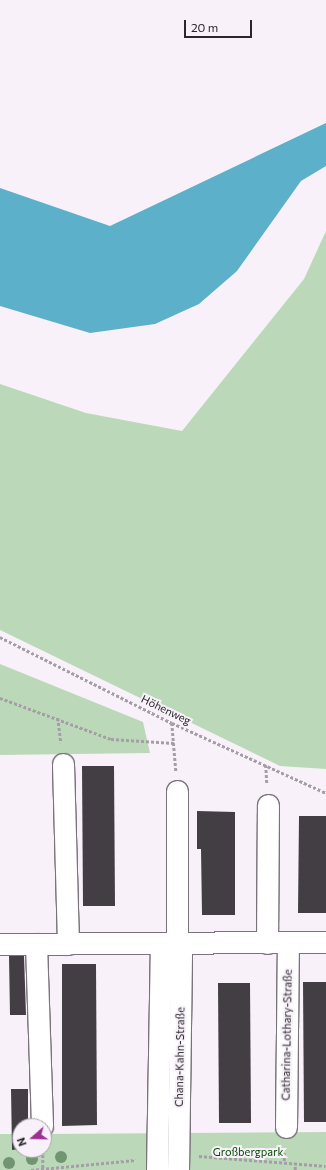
<!DOCTYPE html>
<meta charset="utf-8">
<style>
body{margin:0}
#map{position:relative;width:326px;height:1170px;overflow:hidden;background:#f8f1fa;font-family:Commissioner,sans-serif}
div>[style]{position:absolute}
.green>*{inset:0;background:#bbd9b8}
.water>*{inset:0;background:#5db0ca}
.building>*{inset:0;background:#433d44}
.path>*{height:2.5px;margin-top:-1.25px;transform-origin:0;background:repeating-linear-gradient(90deg,#a49fa6 0 3px,transparent 0 5px)}
.roads{filter:drop-shadow(1px 0 #7a737b) drop-shadow(-1px 0 #7a737b) drop-shadow(0 1px #7a737b) drop-shadow(0 -1px #7a737b)}
.street>*{height:21px;margin:-10.5px;padding:0 10.5px;transform-origin:10.5px;border-radius:10.5px;background:#fff}
.trees>*{width:12px;height:12px;margin:-6px;border-radius:50%;background:#719571}
span{translate:-50% -50%;white-space:nowrap;text-align:center;line-height:1.15;-webkit-text-stroke:4px #f8f1fa;paint-order:stroke}
.street-label{font-size:11px;color:#29272a}
.park-label{font-size:11px;color:#034a01}
.north{position:absolute;left:12px;top:1118px;width:40px;height:40px;box-sizing:border-box;background:#f8f1fa;border:1px solid #a5a0a7;border-radius:50%;rotate:250deg;font-size:11px;font-weight:700;line-height:16px;text-align:center;color:#29272a}
.north::after{content:'';display:block;margin:auto;width:14px;height:18px;background:#9c3193;clip-path:polygon(50% 0,100% 100%,50% 72%,0 100%)}
.scale{position:absolute;left:184px;top:20px;width:68px;height:18px;box-sizing:border-box;border:2px solid #29272a;border-top:0;padding-left:5px;font-size:12px;line-height:14px;white-space:nowrap;color:#29272a;-webkit-text-stroke:3px #f8f1fa;paint-order:stroke}
</style>
<div id="map">
<div class="green">
<div style="clip-path:polygon(326px 231px,326px 769px,280px 766px,0 630px,0 384px,86px 413px,182px 431px,304px 279px)"></div>
<div style="clip-path:polygon(0 664px,143px 722px,150px 753px,0 755px)"></div>
<div style="clip-path:polygon(326px 1132px,326px 1170px,0 1170px,0 1134px,20px 1134px,20px 1150px,44px 1150px,44px 1134px)"></div>
</div>
<div class="water">
<div style="clip-path:polygon(326px 123px,326px 166px,301px 181px,237px 271px,199px 304px,155px 324px,90px 333px,0 306px,0 188px,110px 226px)"></div>
</div>
<div class="building">
<div style="clip-path:polygon(82px 766px,114px 766px,115px 906px,83px 906px)"></div>
<div style="clip-path:polygon(197px 811px,235px 812px,235px 915px,202px 915px,201px 849px,197px 849px)"></div>
<div style="clip-path:polygon(299px 816px,326px 816px,326px 913px,298px 913px)"></div>
<div style="clip-path:polygon(9px 956px,24px 956px,26px 1015px,10px 1015px)"></div>
<div style="clip-path:polygon(62px 964px,96px 964px,97px 1125px,62px 1126px)"></div>
<div style="clip-path:polygon(303px 982px,326px 982px,326px 1122px,304px 1122px)"></div>
<div style="clip-path:polygon(218px 983px,250px 983px,251px 1123px,219px 1123px)"></div>
<div style="clip-path:polygon(11px 1089px,28px 1089px,28px 1126px,20px 1126px,20px 1149px,12px 1150px)"></div>
</div>
<div class="path">
<div style="left:0;top:637px;width:192px;rotate:26.6deg"></div>
<div style="left:172px;top:723px;width:169px;rotate:24.4deg"></div>
<div style="left:0;top:698px;width:118px;rotate:20.3deg"></div>
<div style="left:111px;top:739px;width:63px;rotate:3.6deg"></div>
<div style="left:58px;top:718px;width:25px;rotate:83deg"></div>
<div style="left:172px;top:723px;width:48px;rotate:85.2deg"></div>
<div style="left:266px;top:765px;width:19px;rotate:87deg"></div>
<div style="left:43px;top:1150px;width:19px;rotate:90deg"></div>
<div style="left:199px;top:1156px;width:127px;rotate:4.5deg"></div>
<div style="left:284px;top:1161px;width:13px;rotate:-90deg"></div>
<div style="left:31px;top:1170px;width:105px;rotate:-5.4deg"></div>
<div style="left:295px;top:1170px;width:7px;rotate:-90deg"></div>
</div>
<div class="roads">
<div class="street">
<div style="left:63px;top:764px;width:180px;rotate:88.4deg"></div>
<div style="left:177px;top:943px;width:152px;rotate:-90deg"></div>
<div style="left:267px;top:943px;width:138px;rotate:-89.6deg"></div>
<div style="left:0;top:944px;width:326px;rotate:-0.4deg"></div>
<div style="left:36px;top:944px;width:182px;rotate:88.1deg"></div>
<div style="left:286px;top:1127px;width:184px;rotate:-89.4deg"></div>
<div style="left:157px;top:1170px;width:227px;rotate:-89deg"></div>
<div style="left:178px;top:1170px;width:227px;rotate:-89.2deg"></div>
</div>
</div>
<div class="trees">
<div style="left:61px;top:1157px"></div>
<div style="left:32px;top:1159px"></div>
<div style="left:9px;top:1163px"></div>
</div>
<div class="street-label">
<span style="left:166px;top:710px;rotate:26deg">Höhenweg</span>
<span style="left:287px;top:1035px;rotate:-89deg">Catharina-Lothary-Straße</span>
<span style="left:180px;top:1057px;rotate:-89deg">Chana-Kahn-Straße</span>
</div>
<div class="park-label">
<span style="left:248px;top:1152px">Großbergpark</span>
</div>
<div class="north">N</div>
<div class="scale">20 m</div>
</div>
